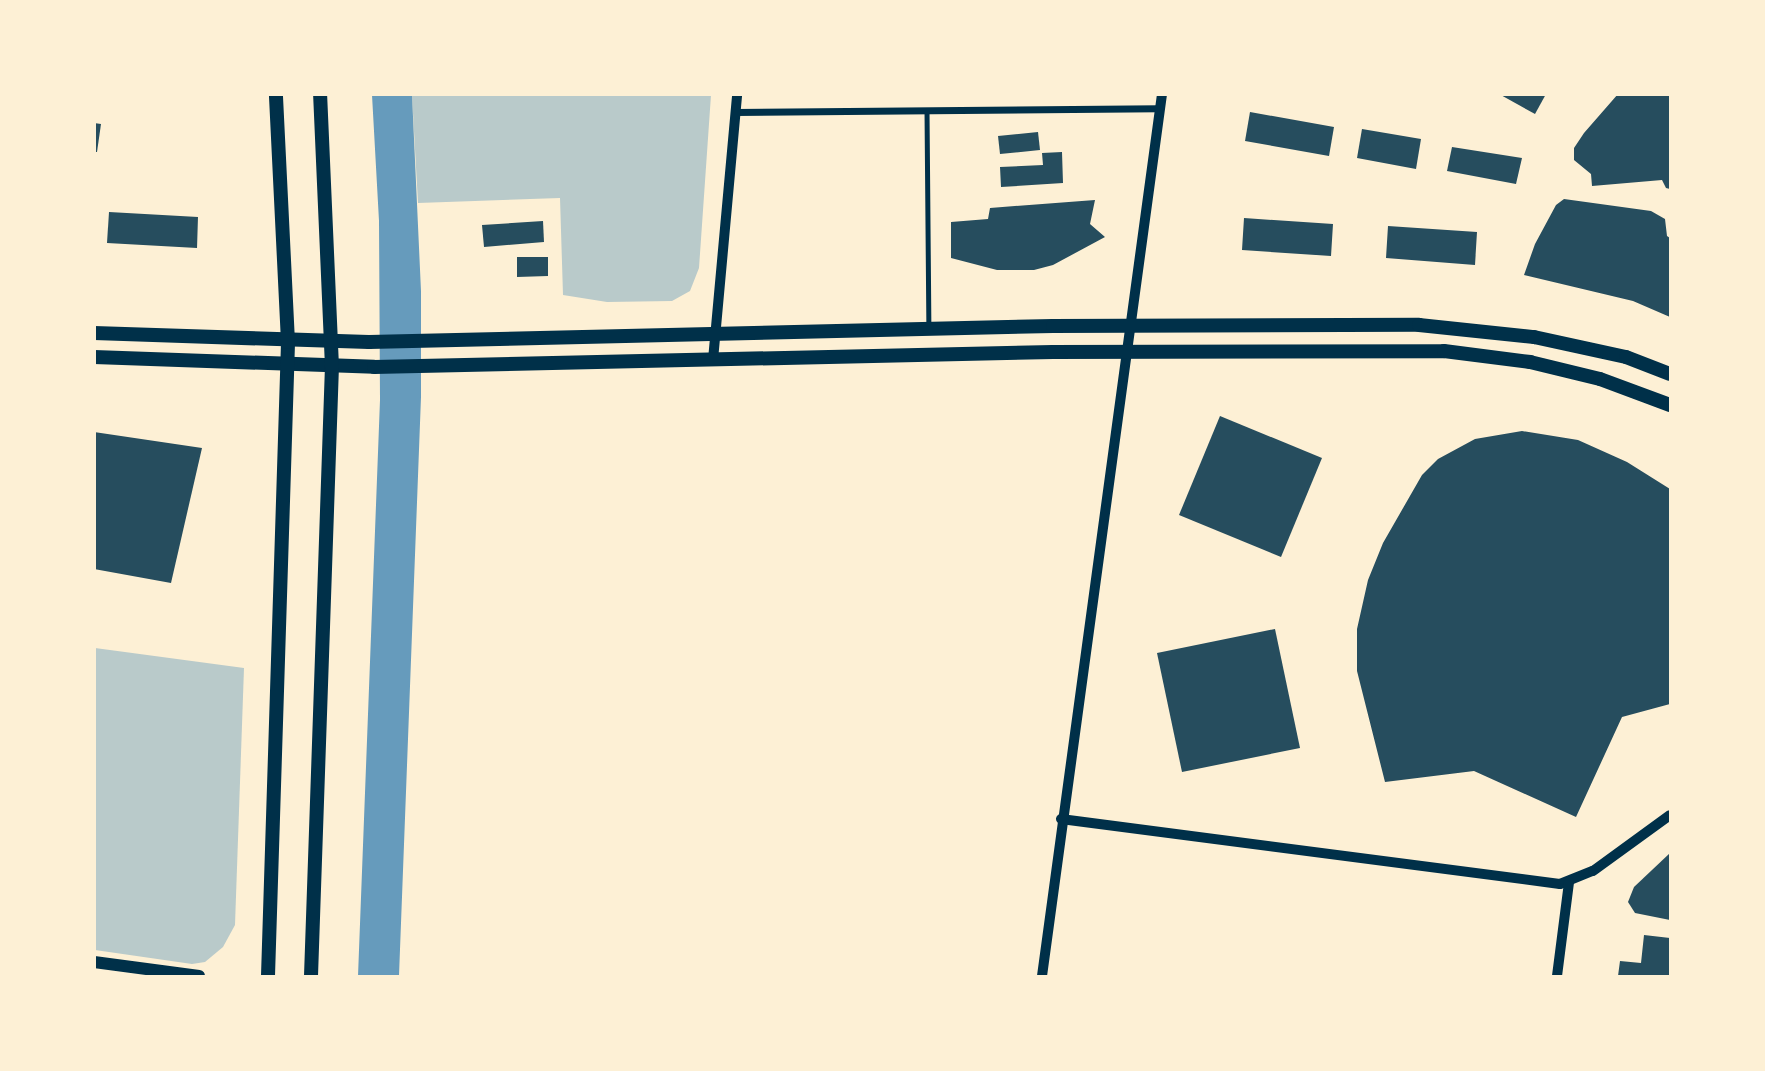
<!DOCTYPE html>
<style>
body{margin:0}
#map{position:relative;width:1765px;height:1071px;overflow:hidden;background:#fdf0d5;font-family:Manrope,sans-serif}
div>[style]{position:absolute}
.green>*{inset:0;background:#b9caca}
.water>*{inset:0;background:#669bbc}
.building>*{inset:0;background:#264d5e}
.service>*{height:4.5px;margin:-2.25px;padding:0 2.25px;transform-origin:2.25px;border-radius:2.25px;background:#003049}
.minor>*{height:7px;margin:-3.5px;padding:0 3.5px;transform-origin:3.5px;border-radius:3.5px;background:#003049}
.tertiary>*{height:10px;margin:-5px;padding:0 5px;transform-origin:5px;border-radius:5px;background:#003049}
.secondary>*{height:12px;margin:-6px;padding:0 6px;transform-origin:6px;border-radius:6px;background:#003049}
.primary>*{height:14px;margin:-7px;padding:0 7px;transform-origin:7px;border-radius:7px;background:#003049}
span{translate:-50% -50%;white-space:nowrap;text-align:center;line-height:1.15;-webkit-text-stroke:7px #fdf0d5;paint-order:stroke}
.frame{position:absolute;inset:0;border:96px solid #fdf0d5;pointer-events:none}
</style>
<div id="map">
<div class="green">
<div style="clip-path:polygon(412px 95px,711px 95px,699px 268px,690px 291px,672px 301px,607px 302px,563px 295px,560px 198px,418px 203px)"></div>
<div style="clip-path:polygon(95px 648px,244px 668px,235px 925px,223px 947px,205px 962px,192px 964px,95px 950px)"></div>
</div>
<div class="water">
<div style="clip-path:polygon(372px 95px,412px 95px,421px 291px,421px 397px,399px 976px,358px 976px,380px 400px,379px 221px)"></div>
</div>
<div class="building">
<div style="clip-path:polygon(1499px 94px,1546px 94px,1535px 114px)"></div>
<div style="clip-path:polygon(1618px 94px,1670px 94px,1670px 189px,1666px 188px,1662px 180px,1592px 186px,1591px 174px,1574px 160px,1574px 148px,1584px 133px)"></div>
<div style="clip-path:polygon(1250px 112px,1334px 127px,1329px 156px,1245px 141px)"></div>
<div style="clip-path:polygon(94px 123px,101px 124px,97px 152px,94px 152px)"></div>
<div style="clip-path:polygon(1362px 129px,1421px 139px,1416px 169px,1357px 158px)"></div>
<div style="clip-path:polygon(1038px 132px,1040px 150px,1000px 154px,998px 136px)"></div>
<div style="clip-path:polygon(1452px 147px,1522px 158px,1516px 184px,1447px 171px)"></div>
<div style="clip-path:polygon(1062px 152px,1063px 183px,1001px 187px,1000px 167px,1043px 165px,1042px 153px)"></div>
<div style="clip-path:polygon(1564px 199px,1651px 211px,1665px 219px,1667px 236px,1670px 238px,1670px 317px,1633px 301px,1524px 275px,1535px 244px,1556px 205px)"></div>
<div style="clip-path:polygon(1095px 200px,1090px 224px,1105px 237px,1053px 265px,1034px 270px,997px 270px,951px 258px,951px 222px,988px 219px,990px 208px)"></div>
<div style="clip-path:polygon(109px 212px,198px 217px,197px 248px,107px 243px)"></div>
<div style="clip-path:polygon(1244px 218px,1333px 224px,1331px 256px,1242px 250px)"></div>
<div style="clip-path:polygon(543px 221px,544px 242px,484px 247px,482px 225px)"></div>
<div style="clip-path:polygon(1388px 226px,1477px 232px,1475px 265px,1386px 258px)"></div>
<div style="clip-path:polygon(517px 257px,548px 257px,548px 276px,517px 277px)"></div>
<div style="clip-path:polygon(1220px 416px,1322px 458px,1281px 557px,1179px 515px)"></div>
<div style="clip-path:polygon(1522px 431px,1578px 440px,1627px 462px,1670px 489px,1670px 704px,1622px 717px,1576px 817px,1474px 771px,1385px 782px,1357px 671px,1357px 629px,1368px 580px,1383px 543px,1422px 475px,1438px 459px,1475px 439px)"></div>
<div style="clip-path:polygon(94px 432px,202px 448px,171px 583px,94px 569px)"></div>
<div style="clip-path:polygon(1275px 629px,1300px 748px,1182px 772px,1157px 653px)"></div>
<div style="clip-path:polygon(1670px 853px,1670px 920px,1635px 913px,1628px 902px,1634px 887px)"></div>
<div style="clip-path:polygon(1644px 935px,1670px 938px,1670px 976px,1618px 976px,1620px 961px,1641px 963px)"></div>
</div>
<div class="service">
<div style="left:927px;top:110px;width:217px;rotate:89.5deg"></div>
</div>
<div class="minor">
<div style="left:735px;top:112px;width:423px;rotate:-0.5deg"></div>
</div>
<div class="tertiary">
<div style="left:713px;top:360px;width:267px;rotate:-84.8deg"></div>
<div style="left:1061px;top:819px;width:503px;rotate:7.42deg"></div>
<div style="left:1560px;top:884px;width:35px;rotate:-22deg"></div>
<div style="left:1593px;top:871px;width:95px;rotate:-36deg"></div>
<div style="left:1042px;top:976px;width:890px;rotate:-82.25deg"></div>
<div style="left:1557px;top:976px;width:95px;rotate:-82.7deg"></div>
</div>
<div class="secondary">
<div style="left:94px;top:962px;width:106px;rotate:7.6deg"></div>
</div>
<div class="primary">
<div style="left:94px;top:333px;width:275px;rotate:1.9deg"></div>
<div style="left:369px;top:342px;width:684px;rotate:-1.34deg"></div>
<div style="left:1053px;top:326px;width:366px;rotate:-0.2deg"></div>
<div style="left:1419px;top:325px;width:116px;rotate:6deg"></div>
<div style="left:1534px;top:337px;width:94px;rotate:12.3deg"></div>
<div style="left:1626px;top:357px;width:47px;rotate:21.1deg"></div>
<div style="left:94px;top:357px;width:280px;rotate:2deg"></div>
<div style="left:374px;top:367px;width:679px;rotate:-1.27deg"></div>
<div style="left:1053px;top:352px;width:391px;rotate:-0.1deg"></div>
<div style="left:1444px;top:351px;width:87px;rotate:7.3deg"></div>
<div style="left:1530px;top:362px;width:72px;rotate:13.7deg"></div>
<div style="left:1600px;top:379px;width:75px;rotate:20.4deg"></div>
<div style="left:268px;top:976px;width:634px;rotate:-88.19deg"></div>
<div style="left:288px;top:342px;width:248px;rotate:-92.8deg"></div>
<div style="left:311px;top:976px;width:609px;rotate:-88.03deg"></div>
<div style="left:332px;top:367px;width:273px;rotate:-92.5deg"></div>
</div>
<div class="frame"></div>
</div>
